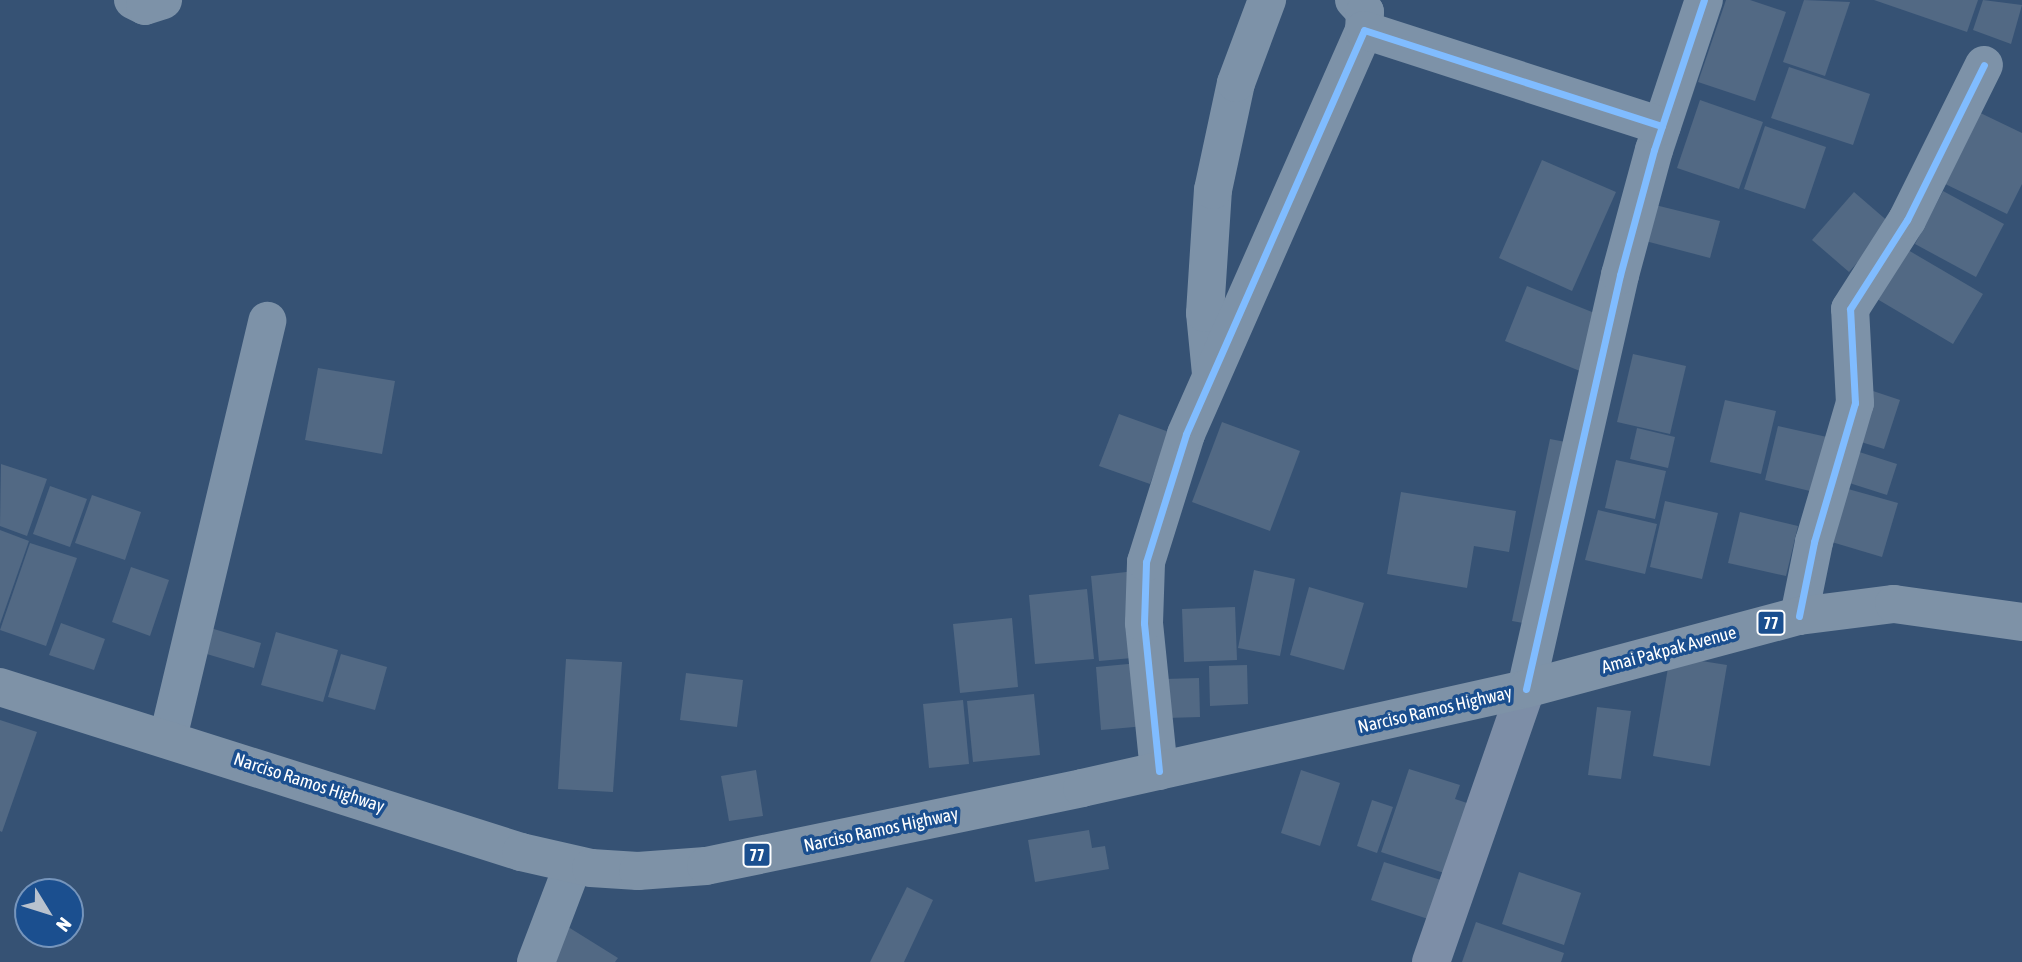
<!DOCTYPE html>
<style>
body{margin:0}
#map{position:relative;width:2022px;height:962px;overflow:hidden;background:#365274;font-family:"Asap Condensed",sans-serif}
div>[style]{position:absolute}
.building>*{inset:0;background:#526984}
.minor>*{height:38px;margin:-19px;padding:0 19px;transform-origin:19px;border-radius:19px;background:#7d92a8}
.major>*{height:38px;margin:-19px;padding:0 19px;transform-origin:19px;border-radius:19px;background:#7d8ea7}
.highway>*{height:38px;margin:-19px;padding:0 19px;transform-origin:19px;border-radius:19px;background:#7e92a7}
.cycleway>*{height:7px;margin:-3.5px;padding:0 3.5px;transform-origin:3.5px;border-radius:3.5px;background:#80bcff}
span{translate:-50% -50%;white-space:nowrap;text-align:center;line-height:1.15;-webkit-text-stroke:7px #1b4f8f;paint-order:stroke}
.shield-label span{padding:2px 5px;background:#1b4f8f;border:2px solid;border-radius:5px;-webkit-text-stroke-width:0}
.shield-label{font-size:16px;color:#fff;font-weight:700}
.street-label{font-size:18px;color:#fff}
.north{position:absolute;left:14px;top:878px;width:70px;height:70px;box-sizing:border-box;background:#1b4f8f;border:2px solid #7695bc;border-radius:50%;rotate:128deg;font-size:19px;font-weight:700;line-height:28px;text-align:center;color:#fff}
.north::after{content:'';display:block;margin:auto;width:24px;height:32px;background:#b9c2ce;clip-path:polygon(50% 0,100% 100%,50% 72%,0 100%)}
</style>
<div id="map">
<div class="building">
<div style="clip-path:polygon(1726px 0,1750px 0,1786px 12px,1755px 101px,1698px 82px)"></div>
<div style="clip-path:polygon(1804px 0,1850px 2px,1825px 76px,1783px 62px)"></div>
<div style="clip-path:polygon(1874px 0,1978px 0,1967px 32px)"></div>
<div style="clip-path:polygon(1983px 0,2022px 5px,2011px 44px,1973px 30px)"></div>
<div style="clip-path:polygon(1789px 67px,1870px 94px,1853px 145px,1771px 118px)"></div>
<div style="clip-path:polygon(1700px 100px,1763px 122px,1739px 189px,1677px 168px)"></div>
<div style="clip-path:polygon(1970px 108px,2022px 133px,2022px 184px,2007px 214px,1935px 179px)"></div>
<div style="clip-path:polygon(1765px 126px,1826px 147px,1805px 209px,1744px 189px)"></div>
<div style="clip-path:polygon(1542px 160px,1616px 192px,1572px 291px,1499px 258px)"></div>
<div style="clip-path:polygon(1943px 191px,2004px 224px,1976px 277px,1915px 244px)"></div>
<div style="clip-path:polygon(1854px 192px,1891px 224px,1849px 272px,1812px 240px)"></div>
<div style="clip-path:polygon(1643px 202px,1720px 221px,1710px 258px,1634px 238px)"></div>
<div style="clip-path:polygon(1896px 243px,1983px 294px,1953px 344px,1867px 293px)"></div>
<div style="clip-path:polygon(1527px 286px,1602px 316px,1580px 371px,1505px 341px)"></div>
<div style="clip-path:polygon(1633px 354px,1686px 366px,1670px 434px,1617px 422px)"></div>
<div style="clip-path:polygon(318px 368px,395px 381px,382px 454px,305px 440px)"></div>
<div style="clip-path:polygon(1867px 389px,1900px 400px,1884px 449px,1851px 439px)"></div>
<div style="clip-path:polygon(1725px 400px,1776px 411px,1761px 474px,1710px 462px)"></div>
<div style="clip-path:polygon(1119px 414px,1169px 432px,1150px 484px,1099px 466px)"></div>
<div style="clip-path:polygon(1222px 422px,1300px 451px,1270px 531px,1192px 502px)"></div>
<div style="clip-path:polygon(1778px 426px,1827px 437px,1814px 492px,1765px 480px)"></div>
<div style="clip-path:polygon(1637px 428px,1675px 437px,1668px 468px,1630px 459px)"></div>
<div style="clip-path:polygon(1550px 439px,1576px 444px,1539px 626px,1512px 621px)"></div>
<div style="clip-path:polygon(1853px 450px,1897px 464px,1887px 495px,1843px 481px)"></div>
<div style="clip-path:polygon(1616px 460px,1666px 471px,1655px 519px,1605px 508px)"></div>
<div style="clip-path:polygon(1px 464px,47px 479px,27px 536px,0 526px)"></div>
<div style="clip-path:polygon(50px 486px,87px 499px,70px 547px,33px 534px)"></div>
<div style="clip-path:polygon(1841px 487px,1898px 503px,1882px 557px,1825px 540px)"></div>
<div style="clip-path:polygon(1401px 492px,1516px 511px,1509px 552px,1474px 546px,1467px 588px,1387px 574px)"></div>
<div style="clip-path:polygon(92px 495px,141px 512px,125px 560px,75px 543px)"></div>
<div style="clip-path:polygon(1665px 501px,1718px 513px,1702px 579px,1650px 567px)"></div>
<div style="clip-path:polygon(1598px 510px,1657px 524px,1645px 574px,1585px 560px)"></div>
<div style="clip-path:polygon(1740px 512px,1798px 526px,1786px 576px,1728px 563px)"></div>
<div style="clip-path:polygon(0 530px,29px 541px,0 624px)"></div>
<div style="clip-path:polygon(30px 543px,77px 558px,46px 646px,0 630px)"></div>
<div style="clip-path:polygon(131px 567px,169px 580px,150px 636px,112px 622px)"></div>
<div style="clip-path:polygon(1254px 570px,1295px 579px,1280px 656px,1238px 648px)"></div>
<div style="clip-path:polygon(1135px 571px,1143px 657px,1099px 661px,1091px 576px)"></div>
<div style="clip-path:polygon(1309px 587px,1364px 603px,1344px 670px,1290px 655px)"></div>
<div style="clip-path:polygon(1087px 589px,1094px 659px,1035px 664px,1029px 595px)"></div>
<div style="clip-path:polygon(1235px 607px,1237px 660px,1184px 662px,1182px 609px)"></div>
<div style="clip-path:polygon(1012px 618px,1018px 687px,960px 693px,953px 624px)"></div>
<div style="clip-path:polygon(61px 623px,105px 639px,94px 670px,49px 655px)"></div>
<div style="clip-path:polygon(207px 627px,261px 643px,254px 668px,200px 652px)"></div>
<div style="clip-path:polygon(276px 632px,338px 650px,323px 702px,261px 685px)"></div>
<div style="clip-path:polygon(341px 654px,387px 667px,375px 710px,328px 697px)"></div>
<div style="clip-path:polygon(1670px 656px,1727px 665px,1710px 766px,1653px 756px)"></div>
<div style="clip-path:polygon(566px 659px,622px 662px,613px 792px,558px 789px)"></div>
<div style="clip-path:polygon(1139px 663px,1145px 726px,1101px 730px,1096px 667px)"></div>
<div style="clip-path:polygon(1247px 665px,1248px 704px,1210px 706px,1209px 666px)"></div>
<div style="clip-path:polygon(686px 673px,743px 680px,737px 727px,680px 720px)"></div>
<div style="clip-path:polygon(1199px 678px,1200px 717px,1166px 718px,1165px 679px)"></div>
<div style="clip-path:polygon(1034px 694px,1040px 755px,973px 762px,967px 701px)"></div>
<div style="clip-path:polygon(963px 700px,969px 764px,929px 768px,923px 704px)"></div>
<div style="clip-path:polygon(1597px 707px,1631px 711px,1621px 779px,1588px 775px)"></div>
<div style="clip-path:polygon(0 720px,37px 732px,2px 832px,0 831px)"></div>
<div style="clip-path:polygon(1409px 769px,1460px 785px,1455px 799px,1470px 804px,1447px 874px,1381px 852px)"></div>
<div style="clip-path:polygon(756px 770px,763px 816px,729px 821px,721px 776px)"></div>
<div style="clip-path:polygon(1301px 770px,1340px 783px,1320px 846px,1281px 833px)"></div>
<div style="clip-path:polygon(1372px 800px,1393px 807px,1377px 853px,1357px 846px)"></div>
<div style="clip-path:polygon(1089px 830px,1092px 848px,1105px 846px,1109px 869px,1035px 882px,1028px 840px)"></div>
<div style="clip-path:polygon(1384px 862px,1444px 881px,1431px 920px,1371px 900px)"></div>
<div style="clip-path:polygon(1519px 872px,1581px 893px,1564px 945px,1502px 924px)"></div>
<div style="clip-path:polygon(907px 887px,933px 900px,904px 962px,870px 962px)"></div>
<div style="clip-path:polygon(1476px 922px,1564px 953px,1561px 962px,1462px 962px)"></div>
<div style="clip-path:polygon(565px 925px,618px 958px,615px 962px,542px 962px)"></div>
</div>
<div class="minor">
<div style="left:133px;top:0;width:13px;rotate:27deg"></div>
<div style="left:145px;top:6px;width:19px;rotate:-18deg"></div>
<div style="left:1354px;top:0;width:16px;rotate:47deg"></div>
<div style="left:1365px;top:12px;width:18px;rotate:93deg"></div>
<div style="left:1211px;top:374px;width:61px;rotate:-95.6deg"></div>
<div style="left:1205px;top:313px;width:123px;rotate:-86.3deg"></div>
<div style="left:1213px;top:190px;width:109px;rotate:-77.9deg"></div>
<div style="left:1236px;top:83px;width:89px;rotate:-69.5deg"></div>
<div style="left:1799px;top:616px;width:76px;rotate:-78.5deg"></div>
<div style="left:1814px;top:542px;width:145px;rotate:-73.6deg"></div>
<div style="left:1855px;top:403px;width:94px;rotate:-93deg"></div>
<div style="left:1850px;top:309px;width:106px;rotate:-57.4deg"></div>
<div style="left:1907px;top:220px;width:173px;rotate:-63.6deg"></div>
<div style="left:1526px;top:689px;width:425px;rotate:-77.2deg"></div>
<div style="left:1620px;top:275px;width:130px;rotate:-74.8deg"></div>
<div style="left:1654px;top:150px;width:158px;rotate:-71.6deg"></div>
<div style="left:168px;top:738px;width:429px;rotate:-76.6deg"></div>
<div style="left:1159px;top:771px;width:149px;rotate:-95.8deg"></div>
<div style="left:1144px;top:623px;width:61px;rotate:-88.1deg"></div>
<div style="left:1146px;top:562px;width:134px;rotate:-72.6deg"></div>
<div style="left:1186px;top:434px;width:441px;rotate:-66.2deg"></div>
<div style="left:1364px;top:30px;width:313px;rotate:17.9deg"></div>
<div style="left:536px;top:962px;width:104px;rotate:-69.1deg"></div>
</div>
<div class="major">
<div style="left:1431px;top:962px;width:289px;rotate:-70.8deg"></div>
</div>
<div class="highway">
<div style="left:0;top:687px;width:547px;rotate:17.57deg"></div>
<div style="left:521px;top:852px;width:72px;rotate:12.9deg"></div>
<div style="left:591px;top:868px;width:47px;rotate:3.7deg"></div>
<div style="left:638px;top:871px;width:68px;rotate:-4.2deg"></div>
<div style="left:706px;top:866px;width:384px;rotate:-11.7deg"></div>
<div style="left:1082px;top:788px;width:455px;rotate:-12.6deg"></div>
<div style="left:1526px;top:689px;width:283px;rotate:-15deg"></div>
<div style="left:1799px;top:616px;width:96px;rotate:-7.2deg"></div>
<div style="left:1894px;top:604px;width:129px;rotate:8deg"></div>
</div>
<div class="cycleway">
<div style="left:1799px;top:616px;width:76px;rotate:-78.5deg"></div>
<div style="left:1814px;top:542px;width:145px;rotate:-73.6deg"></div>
<div style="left:1855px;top:403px;width:94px;rotate:-93deg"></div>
<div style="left:1850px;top:309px;width:106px;rotate:-57.4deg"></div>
<div style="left:1907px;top:220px;width:173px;rotate:-63.6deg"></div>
<div style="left:1526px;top:689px;width:425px;rotate:-77.2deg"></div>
<div style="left:1620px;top:275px;width:130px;rotate:-74.8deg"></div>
<div style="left:1654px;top:150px;width:158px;rotate:-71.6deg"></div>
<div style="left:1159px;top:771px;width:149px;rotate:-95.8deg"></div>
<div style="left:1144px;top:623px;width:61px;rotate:-88.1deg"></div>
<div style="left:1146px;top:562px;width:134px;rotate:-72.6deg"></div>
<div style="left:1186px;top:434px;width:441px;rotate:-66.2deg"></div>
<div style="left:1364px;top:30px;width:313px;rotate:17.9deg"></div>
</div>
<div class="shield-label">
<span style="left:1771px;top:623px">77</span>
<span style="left:757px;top:855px">77</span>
</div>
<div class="street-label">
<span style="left:1669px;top:650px;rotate:-15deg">Amai Pakpak Avenue</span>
<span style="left:1435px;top:710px;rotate:-13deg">Narciso Ramos Highway</span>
<span style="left:309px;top:783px;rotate:18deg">Narciso Ramos Highway</span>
<span style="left:881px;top:830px;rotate:-12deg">Narciso Ramos Highway</span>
</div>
<div class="north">N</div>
</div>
